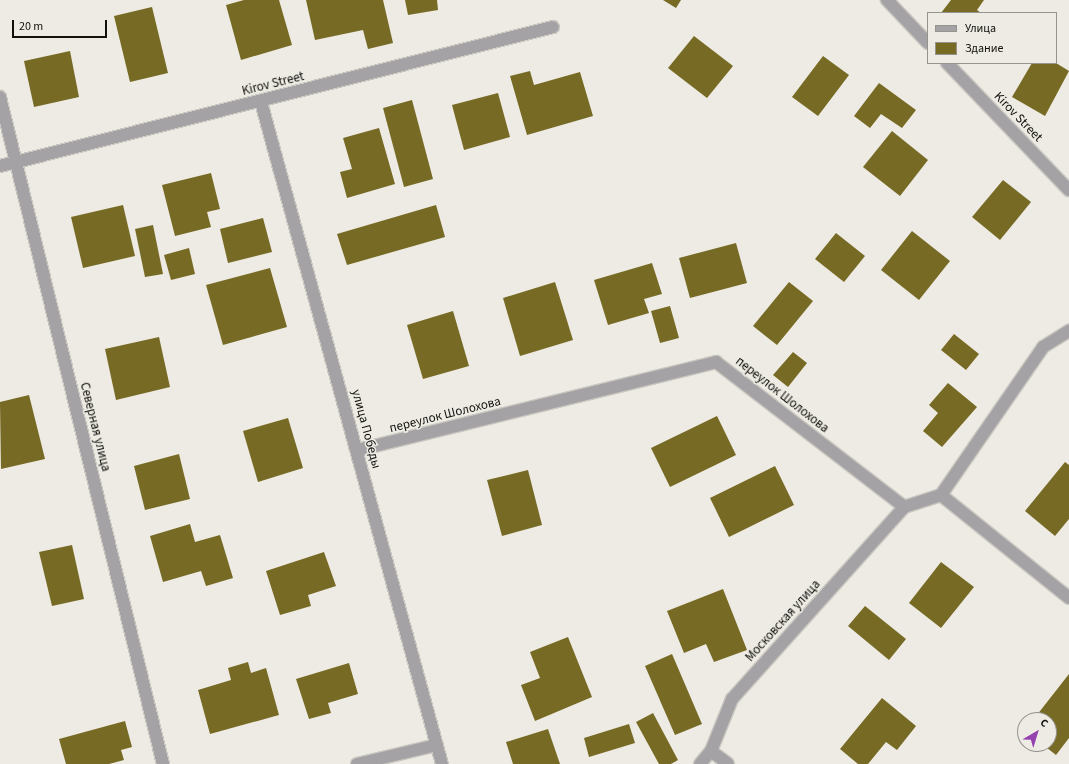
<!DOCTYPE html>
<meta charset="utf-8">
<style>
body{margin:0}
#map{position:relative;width:1069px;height:764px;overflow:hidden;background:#edebe3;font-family:"Source Sans 3",sans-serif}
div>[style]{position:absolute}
.building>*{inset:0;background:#776a24}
.roads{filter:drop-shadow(1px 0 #cac8c1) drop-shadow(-1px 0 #cac8c1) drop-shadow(0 1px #cac8c1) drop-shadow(0 -1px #cac8c1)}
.minor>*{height:12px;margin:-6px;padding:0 6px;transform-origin:6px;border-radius:6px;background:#a4a2a5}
span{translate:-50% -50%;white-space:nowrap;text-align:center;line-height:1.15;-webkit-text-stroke:3px #edebe3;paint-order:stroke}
.street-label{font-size:13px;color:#10100d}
.legend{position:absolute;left:927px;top:12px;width:130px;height:52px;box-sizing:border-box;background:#edebe3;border:1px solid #95938d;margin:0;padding:5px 7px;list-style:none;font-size:12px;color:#10100d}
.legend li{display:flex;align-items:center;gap:8px;height:20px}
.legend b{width:20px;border:1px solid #95938d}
.north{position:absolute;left:1017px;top:712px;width:40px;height:40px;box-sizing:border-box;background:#edebe3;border:1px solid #95938d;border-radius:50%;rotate:38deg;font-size:11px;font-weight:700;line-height:16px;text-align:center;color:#10100d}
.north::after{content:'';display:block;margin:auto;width:14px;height:18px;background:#9542b0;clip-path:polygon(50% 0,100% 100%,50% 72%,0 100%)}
.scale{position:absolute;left:12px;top:20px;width:95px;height:18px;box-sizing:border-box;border:2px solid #10100d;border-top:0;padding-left:5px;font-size:12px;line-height:14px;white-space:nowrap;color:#10100d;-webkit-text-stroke:3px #edebe3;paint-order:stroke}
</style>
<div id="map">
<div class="building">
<div style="clip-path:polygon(244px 0,279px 0,292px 45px,241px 60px,226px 5px)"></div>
<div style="clip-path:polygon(306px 0,383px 0,393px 43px,368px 49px,363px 30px,315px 40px)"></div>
<div style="clip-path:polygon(405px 0,437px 0,438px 10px,408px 15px)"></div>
<div style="clip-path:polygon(663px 0,681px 0,676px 8px)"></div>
<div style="clip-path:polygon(951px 0,984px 0,977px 10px,981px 13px,941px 13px)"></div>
<div style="clip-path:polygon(152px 7px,168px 73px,130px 82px,114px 16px)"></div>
<div style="clip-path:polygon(694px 36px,733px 66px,707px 98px,668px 68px)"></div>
<div style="clip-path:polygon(70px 51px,79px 97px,34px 107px,24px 61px)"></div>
<div style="clip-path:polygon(823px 56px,849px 75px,818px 116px,792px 97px)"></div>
<div style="clip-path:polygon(1032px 63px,1056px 63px,1069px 71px,1045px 116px,1012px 97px)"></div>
<div style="clip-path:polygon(530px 71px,534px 85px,580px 72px,593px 116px,527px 135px,510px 76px)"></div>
<div style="clip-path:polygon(879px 83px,916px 110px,902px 128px,881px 114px,870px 128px,854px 116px)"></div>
<div style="clip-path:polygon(498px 93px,510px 137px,464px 150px,452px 105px)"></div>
<div style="clip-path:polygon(412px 100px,433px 179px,404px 187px,383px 108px)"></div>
<div style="clip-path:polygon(379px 128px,395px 184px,347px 198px,340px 172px,352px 169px,343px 138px)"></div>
<div style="clip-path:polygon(892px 131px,928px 160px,900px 196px,863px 167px)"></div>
<div style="clip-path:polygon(211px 173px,220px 209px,207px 212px,211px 227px,175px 236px,162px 185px)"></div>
<div style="clip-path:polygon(1003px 180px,1031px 202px,1000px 240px,972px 217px)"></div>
<div style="clip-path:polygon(123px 205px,135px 256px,83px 268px,71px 217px)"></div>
<div style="clip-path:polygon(436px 205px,445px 237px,347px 265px,337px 234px)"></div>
<div style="clip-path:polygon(263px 218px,272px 252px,228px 263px,220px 229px)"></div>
<div style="clip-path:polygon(153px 225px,163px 274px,145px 277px,135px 229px)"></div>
<div style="clip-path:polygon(912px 231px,950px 261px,919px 300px,881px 270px)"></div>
<div style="clip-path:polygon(836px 233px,865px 256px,844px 282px,815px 259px)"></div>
<div style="clip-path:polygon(736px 243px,747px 283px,690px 298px,679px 258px)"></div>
<div style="clip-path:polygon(189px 248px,195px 274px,171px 280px,164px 255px)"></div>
<div style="clip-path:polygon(652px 263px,662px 294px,644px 299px,649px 313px,608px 325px,594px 280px)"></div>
<div style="clip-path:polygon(270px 268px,287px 327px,223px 345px,206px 285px)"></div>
<div style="clip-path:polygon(555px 282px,573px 340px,520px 356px,503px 298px)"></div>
<div style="clip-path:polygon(789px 282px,813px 301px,777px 345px,753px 326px)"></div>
<div style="clip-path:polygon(670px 306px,679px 338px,660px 343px,651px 311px)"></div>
<div style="clip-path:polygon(453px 311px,469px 366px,423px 379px,407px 325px)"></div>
<div style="clip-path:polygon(954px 334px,979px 354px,966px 370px,941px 350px)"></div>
<div style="clip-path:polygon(159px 337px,170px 387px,116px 400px,105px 349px)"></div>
<div style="clip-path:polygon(793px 352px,807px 363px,788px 387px,773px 375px)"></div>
<div style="clip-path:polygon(948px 383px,977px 407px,942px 447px,923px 431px,938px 413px,929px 405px)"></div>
<div style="clip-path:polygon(29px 395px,45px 459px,1px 469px,0 402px)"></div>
<div style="clip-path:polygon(717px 416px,736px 455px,670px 487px,651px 448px)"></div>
<div style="clip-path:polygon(288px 418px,303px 468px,258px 482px,243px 431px)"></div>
<div style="clip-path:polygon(179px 454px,190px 499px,145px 510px,134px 466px)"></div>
<div style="clip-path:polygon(1065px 462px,1069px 465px,1069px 519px,1055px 536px,1025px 511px)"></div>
<div style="clip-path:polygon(775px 466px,794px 505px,729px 537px,710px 498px)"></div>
<div style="clip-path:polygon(528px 470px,542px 525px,502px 536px,487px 480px)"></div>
<div style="clip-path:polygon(190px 524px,195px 542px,220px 535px,233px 578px,206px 586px,201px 571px,163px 582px,150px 536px)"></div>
<div style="clip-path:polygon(72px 545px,84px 599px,52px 606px,39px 552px)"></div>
<div style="clip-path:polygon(324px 552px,336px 586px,308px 595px,311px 606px,280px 615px,266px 571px)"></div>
<div style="clip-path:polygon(941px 562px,974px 587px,941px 628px,909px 603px)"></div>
<div style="clip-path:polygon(723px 589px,747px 650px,714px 662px,706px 644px,684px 653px,667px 611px)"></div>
<div style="clip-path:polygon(865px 606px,906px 639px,889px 660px,848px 626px)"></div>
<div style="clip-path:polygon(568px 637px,592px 697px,535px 721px,521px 685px,540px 678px,530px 652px)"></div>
<div style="clip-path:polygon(672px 654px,702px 724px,675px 735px,645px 666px)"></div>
<div style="clip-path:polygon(248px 662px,251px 673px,266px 668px,279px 715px,210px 734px,198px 690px,231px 680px,228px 668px)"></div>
<div style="clip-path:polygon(349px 663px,358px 694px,328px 703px,331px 713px,309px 719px,296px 679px)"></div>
<div style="clip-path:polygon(1069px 674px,1069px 738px,1056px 755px,1042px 744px,1049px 744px,1049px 720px,1033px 720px)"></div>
<div style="clip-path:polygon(882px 698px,916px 726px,897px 750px,886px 742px,868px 764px,858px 764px,840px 749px)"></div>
<div style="clip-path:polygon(653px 713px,678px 760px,671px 764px,659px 764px,636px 722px)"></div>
<div style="clip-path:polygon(125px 721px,132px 747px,121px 750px,124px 760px,109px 764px,66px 764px,59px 739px)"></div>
<div style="clip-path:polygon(629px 724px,635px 743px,589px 757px,584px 738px)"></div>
<div style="clip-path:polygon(548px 729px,560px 764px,513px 764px,506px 742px)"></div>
</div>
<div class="roads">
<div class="minor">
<div style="left:887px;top:0;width:59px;rotate:46.4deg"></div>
<div style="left:947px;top:63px;width:176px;rotate:46.2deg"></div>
<div style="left:0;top:97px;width:687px;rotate:76.27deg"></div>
<div style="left:261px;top:102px;width:686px;rotate:74.71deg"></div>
<div style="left:0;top:166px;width:570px;rotate:-14.11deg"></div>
<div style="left:358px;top:450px;width:369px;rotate:-13.8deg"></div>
<div style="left:716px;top:362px;width:237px;rotate:37.6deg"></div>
<div style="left:904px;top:507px;width:39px;rotate:-18deg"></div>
<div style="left:941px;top:495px;width:164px;rotate:38.8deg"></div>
<div style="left:941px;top:495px;width:180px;rotate:-55.4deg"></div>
<div style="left:1043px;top:347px;width:31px;rotate:-32deg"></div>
<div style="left:711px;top:751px;width:21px;rotate:37deg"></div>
<div style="left:357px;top:764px;width:82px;rotate:-13.4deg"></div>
<div style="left:700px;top:764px;width:17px;rotate:-50deg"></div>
<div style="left:711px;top:751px;width:56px;rotate:-68deg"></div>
<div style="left:732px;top:699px;width:258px;rotate:-48.1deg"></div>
</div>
</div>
<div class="street-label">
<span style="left:273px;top:84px;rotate:-14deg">Kirov Street</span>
<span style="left:1018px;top:117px;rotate:46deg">Kirov Street</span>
<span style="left:782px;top:395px;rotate:38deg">переулок Шолохова</span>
<span style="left:445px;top:415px;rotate:-14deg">переулок Шолохова</span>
<span style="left:95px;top:427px;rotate:76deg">Северная улица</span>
<span style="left:366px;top:429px;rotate:75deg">улица Победы</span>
<span style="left:783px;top:621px;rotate:-48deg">Московская улица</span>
</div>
<ul class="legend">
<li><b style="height:5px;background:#a4a2a5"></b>Улица</li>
<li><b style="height:11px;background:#776a24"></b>Здание</li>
</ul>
<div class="north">С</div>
<div class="scale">20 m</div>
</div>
